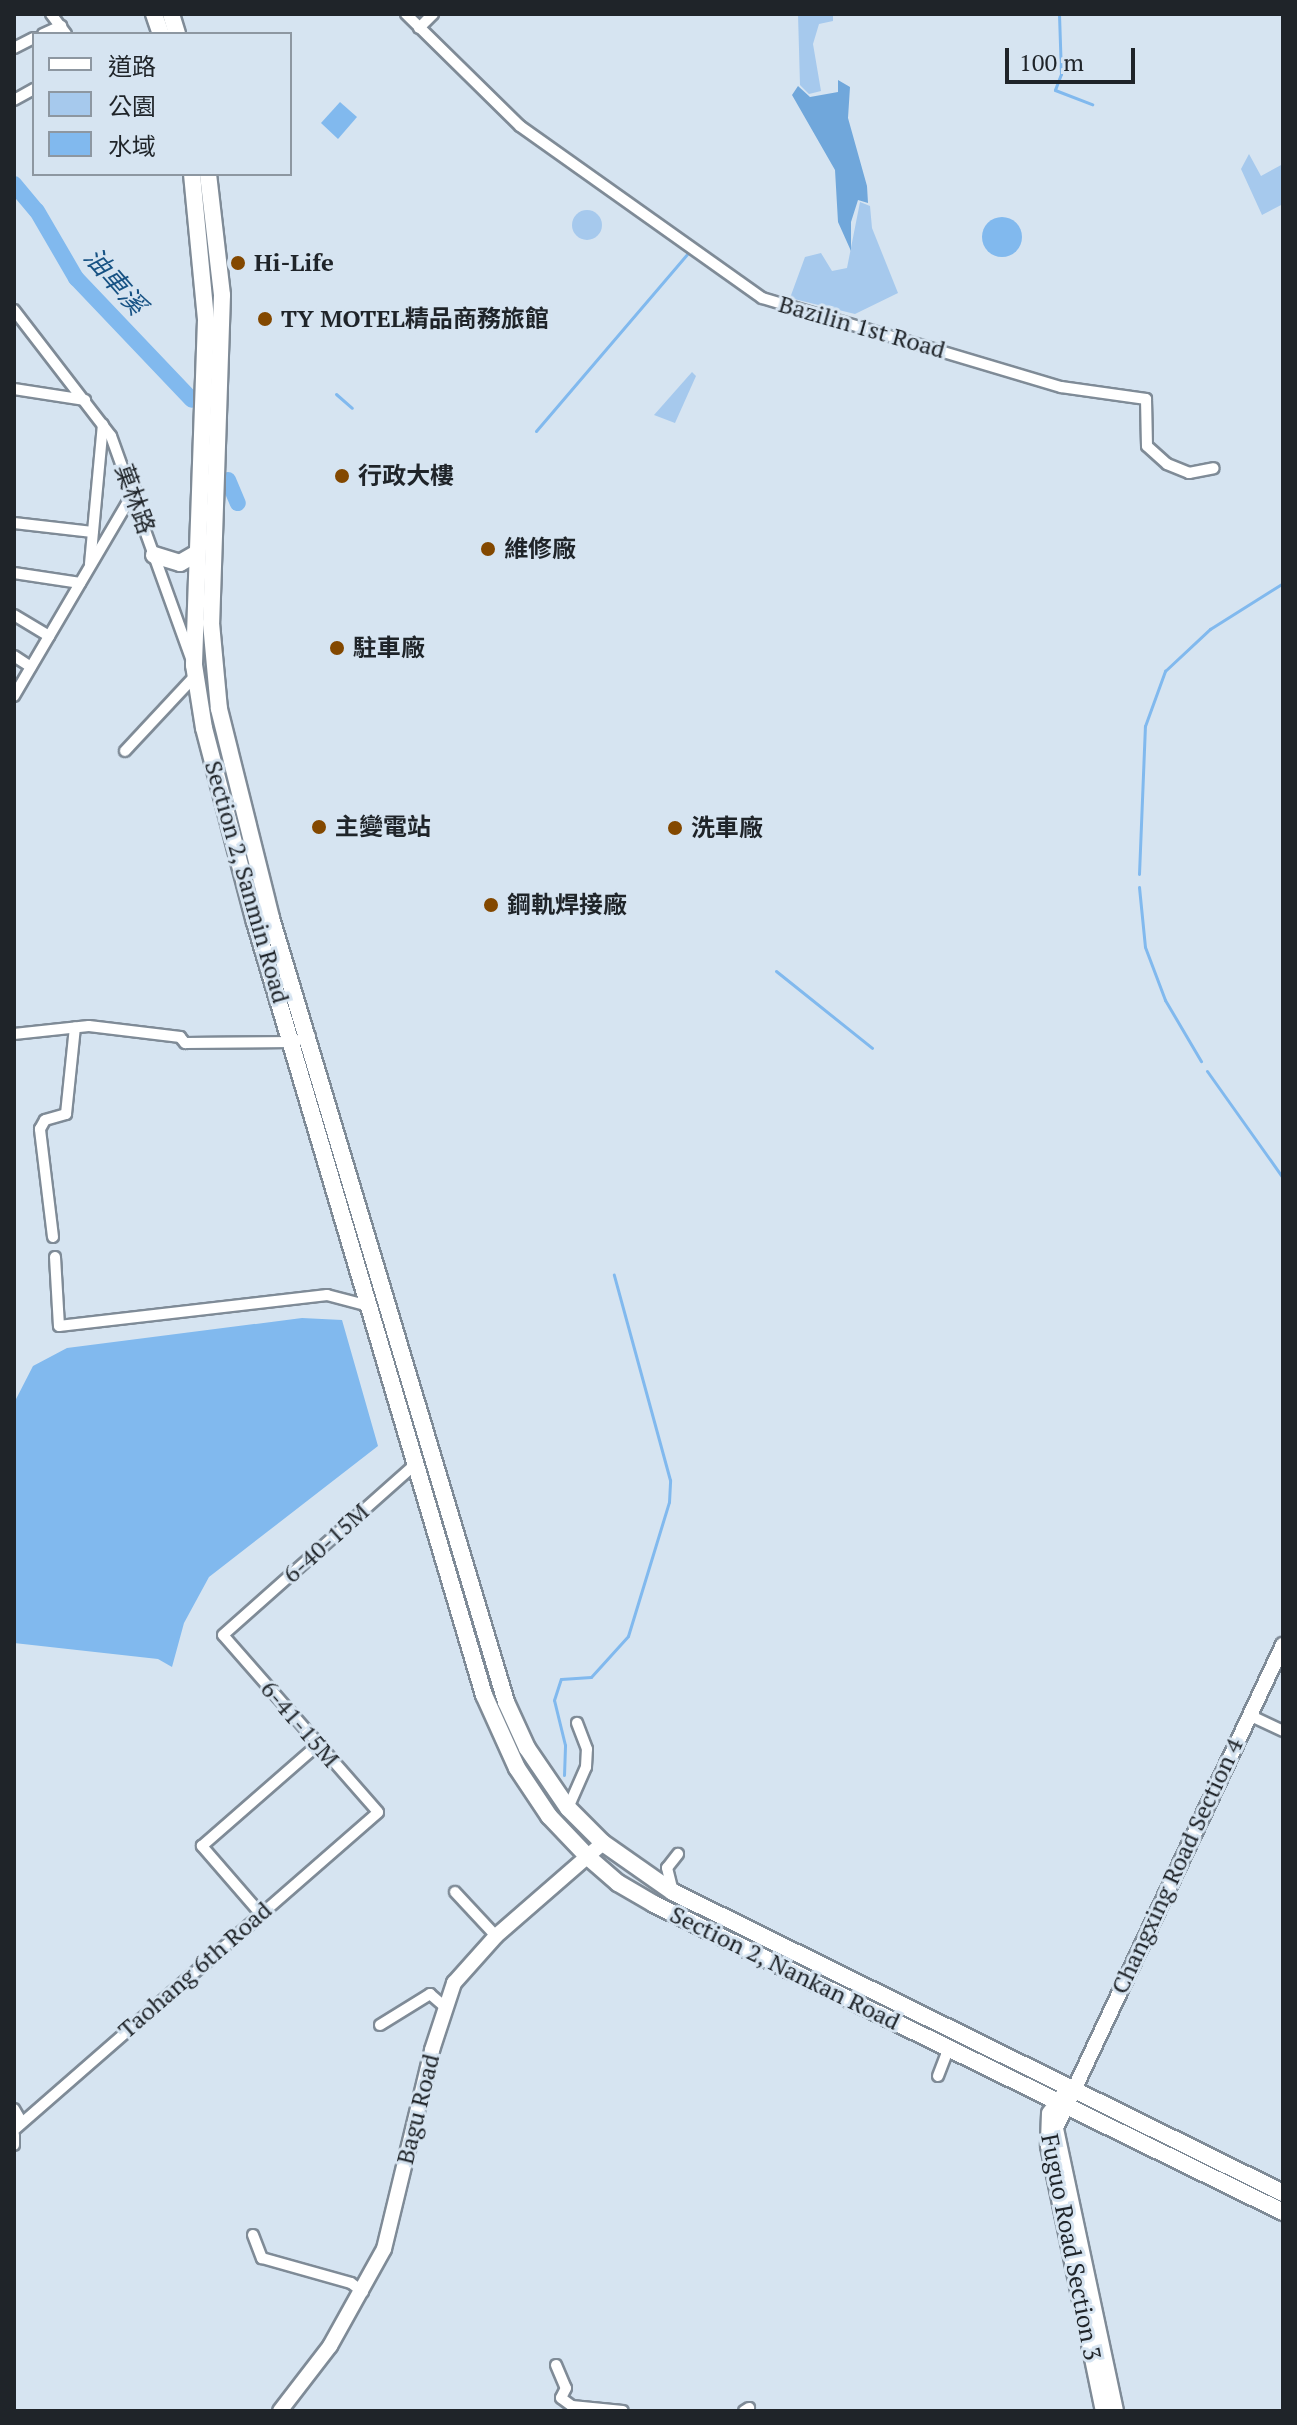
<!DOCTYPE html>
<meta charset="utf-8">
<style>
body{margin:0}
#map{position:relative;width:1297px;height:2425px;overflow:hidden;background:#d6e4f1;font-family:"PT Serif","Noto Sans TC",serif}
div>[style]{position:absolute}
.green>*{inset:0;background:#a6c9ed}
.round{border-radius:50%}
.forest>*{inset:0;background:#70a7db}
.water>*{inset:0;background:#81b9ee}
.stream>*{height:3px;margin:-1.5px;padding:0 1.5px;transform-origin:1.5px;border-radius:1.5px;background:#81b9ee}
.river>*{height:16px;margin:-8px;padding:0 8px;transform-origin:8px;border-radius:8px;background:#81b9ee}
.roads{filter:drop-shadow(2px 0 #7f8b97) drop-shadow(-2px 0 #7f8b97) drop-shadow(0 2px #7f8b97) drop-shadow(0 -2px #7f8b97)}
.street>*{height:10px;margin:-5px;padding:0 5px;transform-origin:5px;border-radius:5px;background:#fff}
.secondary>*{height:14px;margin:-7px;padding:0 7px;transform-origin:7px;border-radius:7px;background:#fff}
.primary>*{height:16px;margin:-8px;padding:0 8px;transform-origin:8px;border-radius:8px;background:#fff}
.dots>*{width:22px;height:22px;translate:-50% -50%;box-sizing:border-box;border:4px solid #d6e4f1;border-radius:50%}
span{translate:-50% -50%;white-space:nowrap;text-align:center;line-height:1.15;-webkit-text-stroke:6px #d6e4f1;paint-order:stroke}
.poi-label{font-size:24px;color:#1f2429;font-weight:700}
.left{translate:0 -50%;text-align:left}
.street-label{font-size:24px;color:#1f2429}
.water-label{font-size:26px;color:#175284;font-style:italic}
.frame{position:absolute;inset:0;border:16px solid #1f2429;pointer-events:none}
.legend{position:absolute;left:32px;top:32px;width:260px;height:144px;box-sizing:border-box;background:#d6e4f1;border:2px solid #8d97a1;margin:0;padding:10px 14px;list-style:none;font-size:24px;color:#1f2429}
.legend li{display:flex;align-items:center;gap:16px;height:40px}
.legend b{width:40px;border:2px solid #8d97a1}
.scale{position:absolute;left:1005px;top:48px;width:130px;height:36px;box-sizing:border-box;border:4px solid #1f2429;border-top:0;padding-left:10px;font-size:24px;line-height:28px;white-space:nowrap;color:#1f2429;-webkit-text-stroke:6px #d6e4f1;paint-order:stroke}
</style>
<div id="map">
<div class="green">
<div style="clip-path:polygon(798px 14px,833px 14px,833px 21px,819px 24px,813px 44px,821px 91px,809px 94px,800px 85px)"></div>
<div style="clip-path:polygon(1249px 154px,1261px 176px,1283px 164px,1283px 204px,1262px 215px,1241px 169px)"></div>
<div style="clip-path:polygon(860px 202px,870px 206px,872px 228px,898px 293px,855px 314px,790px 298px,805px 257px,821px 253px,832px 271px,847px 268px)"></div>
<div class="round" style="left:572px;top:210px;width:30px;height:30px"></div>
<div style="clip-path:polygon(692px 372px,696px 376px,675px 423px,654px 415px)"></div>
</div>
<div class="forest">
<div style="clip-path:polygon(838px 80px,850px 87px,848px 118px,867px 186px,868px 203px,858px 200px,851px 222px,851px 251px,838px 222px,835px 170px,792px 95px,798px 86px,810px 97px,838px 92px)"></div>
</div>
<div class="water">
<div style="clip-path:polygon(340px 102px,357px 117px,338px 139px,321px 123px)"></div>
<div class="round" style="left:982px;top:217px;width:40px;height:40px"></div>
<div style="clip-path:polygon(302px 1318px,342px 1320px,378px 1446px,209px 1577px,184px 1623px,172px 1667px,158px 1659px,14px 1643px,14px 1403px,33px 1366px,67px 1348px)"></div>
</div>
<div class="stream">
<div style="left:1059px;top:14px;width:60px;rotate:88.1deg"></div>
<div style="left:1061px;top:74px;width:17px;rotate:111deg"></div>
<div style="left:1055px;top:90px;width:40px;rotate:21deg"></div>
<div style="left:336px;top:394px;width:21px;rotate:41deg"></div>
<div style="left:536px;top:431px;width:235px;rotate:-49.5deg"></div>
<div style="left:1139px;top:874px;width:148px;rotate:-87.7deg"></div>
<div style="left:1145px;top:726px;width:59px;rotate:-70deg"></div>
<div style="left:1165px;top:671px;width:62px;rotate:-43deg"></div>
<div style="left:1210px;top:629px;width:86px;rotate:-32.2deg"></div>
<div style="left:1139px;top:887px;width:60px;rotate:84.3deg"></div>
<div style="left:1145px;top:947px;width:57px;rotate:69.3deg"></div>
<div style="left:1165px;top:1000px;width:71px;rotate:59.5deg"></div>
<div style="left:776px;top:971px;width:123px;rotate:38.7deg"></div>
<div style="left:1207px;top:1071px;width:131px;rotate:54.6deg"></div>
<div style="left:564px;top:1775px;width:30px;rotate:-88deg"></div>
<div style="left:565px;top:1745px;width:46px;rotate:-103.7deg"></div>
<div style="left:554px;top:1700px;width:22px;rotate:-72deg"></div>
<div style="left:561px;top:1679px;width:30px;rotate:-4deg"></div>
<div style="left:591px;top:1677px;width:55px;rotate:-47.9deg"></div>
<div style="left:628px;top:1636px;width:140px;rotate:-73deg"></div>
<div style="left:669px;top:1502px;width:22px;rotate:-87deg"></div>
<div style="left:670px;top:1480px;width:213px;rotate:-105.3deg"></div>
</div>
<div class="river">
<div style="left:14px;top:184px;width:35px;rotate:50deg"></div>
<div style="left:37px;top:211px;width:78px;rotate:59.8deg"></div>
<div style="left:76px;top:278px;width:168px;rotate:46.4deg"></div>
<div style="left:228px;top:480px;width:25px;rotate:67deg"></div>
</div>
<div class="roads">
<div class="street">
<div style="left:51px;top:14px;width:25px;rotate:53deg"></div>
<div style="left:406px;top:14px;width:160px;rotate:44.5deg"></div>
<div style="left:520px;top:126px;width:297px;rotate:35.4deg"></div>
<div style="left:762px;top:298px;width:312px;rotate:16.6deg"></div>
<div style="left:1061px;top:387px;width:86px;rotate:8deg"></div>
<div style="left:1146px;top:399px;width:47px;rotate:88.8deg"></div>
<div style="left:1147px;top:446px;width:27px;rotate:42deg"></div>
<div style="left:1167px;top:464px;width:24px;rotate:22deg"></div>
<div style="left:1189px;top:473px;width:25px;rotate:-11deg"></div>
<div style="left:419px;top:28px;width:20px;rotate:-45deg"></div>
<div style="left:43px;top:34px;width:20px;rotate:-24deg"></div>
<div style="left:14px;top:48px;width:22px;rotate:-27deg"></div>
<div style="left:14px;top:100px;width:23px;rotate:-29deg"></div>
<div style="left:14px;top:310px;width:159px;rotate:52.4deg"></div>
<div style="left:111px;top:436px;width:236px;rotate:70.2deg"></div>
<div style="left:14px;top:389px;width:72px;rotate:8.8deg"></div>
<div style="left:14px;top:523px;width:79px;rotate:6.6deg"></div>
<div style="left:90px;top:564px;width:140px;rotate:-84.7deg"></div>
<div style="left:14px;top:573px;width:67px;rotate:8.6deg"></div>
<div style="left:14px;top:615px;width:41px;rotate:31deg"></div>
<div style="left:14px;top:656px;width:20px;rotate:33deg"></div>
<div style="left:14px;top:696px;width:239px;rotate:-59.6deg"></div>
<div style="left:125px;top:751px;width:101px;rotate:-47deg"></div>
<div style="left:14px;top:1034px;width:75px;rotate:-6.1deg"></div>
<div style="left:89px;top:1026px;width:92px;rotate:6.9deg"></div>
<div style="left:180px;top:1037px;width:8px;rotate:50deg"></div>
<div style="left:185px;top:1043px;width:108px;rotate:-0.5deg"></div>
<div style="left:293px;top:1042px;width:18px;rotate:-19deg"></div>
<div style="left:53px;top:1237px;width:109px;rotate:-96.9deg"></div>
<div style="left:40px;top:1129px;width:10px;rotate:-61deg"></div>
<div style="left:45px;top:1120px;width:22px;rotate:-16deg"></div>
<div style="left:66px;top:1114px;width:87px;rotate:-84.1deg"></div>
<div style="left:55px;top:1257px;width:69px;rotate:86.7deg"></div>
<div style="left:59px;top:1326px;width:270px;rotate:-6.6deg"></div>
<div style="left:327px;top:1295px;width:43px;rotate:14.7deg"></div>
<div style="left:1249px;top:1715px;width:38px;rotate:25deg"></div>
<div style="left:568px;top:1808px;width:45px;rotate:-66.3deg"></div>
<div style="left:586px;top:1767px;width:18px;rotate:-87deg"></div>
<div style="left:587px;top:1749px;width:28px;rotate:-111deg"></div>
<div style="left:455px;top:1892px;width:60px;rotate:47deg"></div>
<div style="left:673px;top:1892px;width:25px;rotate:-104deg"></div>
<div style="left:667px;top:1868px;width:18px;rotate:-52deg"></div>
<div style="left:260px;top:1913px;width:89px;rotate:-130.9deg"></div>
<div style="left:202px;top:1846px;width:155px;rotate:-41.1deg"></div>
<div style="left:380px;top:2025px;width:59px;rotate:-31.8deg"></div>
<div style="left:430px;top:1994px;width:18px;rotate:41deg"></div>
<div style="left:938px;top:2076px;width:30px;rotate:-69deg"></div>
<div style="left:14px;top:2109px;width:14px;rotate:60deg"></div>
<div style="left:14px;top:2130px;width:483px;rotate:-41.1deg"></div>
<div style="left:378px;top:1812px;width:235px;rotate:-131.2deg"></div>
<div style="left:223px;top:1635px;width:259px;rotate:-41.6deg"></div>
<div style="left:14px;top:2135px;width:10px;rotate:90deg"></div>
<div style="left:253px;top:2235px;width:25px;rotate:69deg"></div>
<div style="left:262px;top:2258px;width:92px;rotate:15.7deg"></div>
<div style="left:351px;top:2283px;width:15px;rotate:37deg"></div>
<div style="left:556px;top:2365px;width:25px;rotate:67deg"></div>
<div style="left:566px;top:2388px;width:11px;rotate:117deg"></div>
<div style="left:561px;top:2398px;width:14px;rotate:36deg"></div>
<div style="left:572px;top:2406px;width:51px;rotate:5.6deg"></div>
<div style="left:744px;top:2411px;width:6px;rotate:-31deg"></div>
</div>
<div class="secondary">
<div style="left:1062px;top:2096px;width:21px;rotate:127deg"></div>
<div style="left:1049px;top:2113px;width:33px;rotate:92deg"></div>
<div style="left:1048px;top:2146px;width:271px;rotate:78.3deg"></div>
<div style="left:280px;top:2411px;width:82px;rotate:-52.4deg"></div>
<div style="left:330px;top:2346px;width:111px;rotate:-60.9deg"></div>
<div style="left:384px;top:2249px;width:205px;rotate:-76.4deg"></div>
<div style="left:432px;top:2050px;width:71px;rotate:-71.8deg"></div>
<div style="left:454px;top:1983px;width:63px;rotate:-48.2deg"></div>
<div style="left:496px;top:1936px;width:142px;rotate:-41deg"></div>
<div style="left:1116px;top:2411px;width:289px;rotate:-102deg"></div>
<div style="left:1056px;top:2128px;width:534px;rotate:-64.83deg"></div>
</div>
<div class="primary">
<div style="left:154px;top:14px;width:21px;rotate:71deg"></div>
<div style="left:171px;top:14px;width:21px;rotate:73deg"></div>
<div style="left:192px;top:174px;width:147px;rotate:84.5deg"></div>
<div style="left:206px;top:320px;width:345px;rotate:92deg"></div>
<div style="left:194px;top:665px;width:64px;rotate:81deg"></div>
<div style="left:204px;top:728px;width:201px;rotate:75.3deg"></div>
<div style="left:255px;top:922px;width:806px;rotate:73.5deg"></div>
<div style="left:484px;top:1695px;width:80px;rotate:65.7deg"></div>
<div style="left:517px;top:1768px;width:58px;rotate:56.3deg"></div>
<div style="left:549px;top:1816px;width:57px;rotate:46.4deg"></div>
<div style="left:588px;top:1857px;width:40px;rotate:41deg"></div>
<div style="left:618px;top:1883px;width:42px;rotate:30.3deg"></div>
<div style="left:654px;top:1904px;width:700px;rotate:26.09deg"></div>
<div style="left:208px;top:174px;width:122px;rotate:83.4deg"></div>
<div style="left:222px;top:295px;width:328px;rotate:91.9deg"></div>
<div style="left:211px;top:623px;width:86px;rotate:84.7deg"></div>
<div style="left:219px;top:709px;width:215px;rotate:76deg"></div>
<div style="left:271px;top:918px;width:818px;rotate:73.31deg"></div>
<div style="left:506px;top:1702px;width:51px;rotate:65.5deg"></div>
<div style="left:527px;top:1748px;width:73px;rotate:55.7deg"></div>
<div style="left:568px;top:1808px;width:49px;rotate:45deg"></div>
<div style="left:603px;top:1843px;width:85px;rotate:35deg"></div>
<div style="left:673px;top:1892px;width:680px;rotate:26.26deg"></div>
<div style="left:154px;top:555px;width:27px;rotate:17deg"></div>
<div style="left:180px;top:563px;width:20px;rotate:-30deg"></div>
</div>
</div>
<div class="dots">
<div style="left:238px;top:263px;background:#834800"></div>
<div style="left:265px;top:319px;background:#834800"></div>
<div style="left:342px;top:476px;background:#834800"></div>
<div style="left:488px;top:549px;background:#834800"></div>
<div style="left:337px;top:648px;background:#834800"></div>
<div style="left:319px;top:827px;background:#834800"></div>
<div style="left:675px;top:828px;background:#834800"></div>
<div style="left:491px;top:905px;background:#834800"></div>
</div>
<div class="poi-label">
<span class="left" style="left:254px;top:263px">Hi-Life</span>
<span class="left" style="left:281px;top:319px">TY MOTEL精品商務旅館</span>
<span class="left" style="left:358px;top:476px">行政大樓</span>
<span class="left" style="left:504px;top:549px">維修廠</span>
<span class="left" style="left:353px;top:648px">駐車廠</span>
<span class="left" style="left:335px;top:827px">主變電站</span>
<span class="left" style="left:691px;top:828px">洗車廠</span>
<span class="left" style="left:507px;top:905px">鋼軌焊接廠</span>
</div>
<div class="street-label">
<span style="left:862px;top:327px;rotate:16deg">Bazilin 1st Road</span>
<span style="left:135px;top:499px;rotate:70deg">菓林路</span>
<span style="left:247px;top:882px;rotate:74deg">Section 2, Sanmin Road</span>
<span style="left:326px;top:1543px;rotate:-42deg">6-40-15M</span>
<span style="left:300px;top:1724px;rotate:49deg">6-41-15M</span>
<span style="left:1177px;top:1866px;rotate:-65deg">Changxing Road Section 4</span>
<span style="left:785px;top:1968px;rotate:26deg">Section 2, Nankan Road</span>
<span style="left:195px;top:1970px;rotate:-41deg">Taohang 6th Road</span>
<span style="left:418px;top:2109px;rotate:-76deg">Bagu Road</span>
<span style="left:1071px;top:2247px;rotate:79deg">Fuguo Road Section 3</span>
</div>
<div class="water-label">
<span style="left:115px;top:281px;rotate:49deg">油車溪</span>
</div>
<div class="frame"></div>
<ul class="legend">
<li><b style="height:10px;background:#fff"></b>道路</li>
<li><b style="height:22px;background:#a6c9ed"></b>公園</li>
<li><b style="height:22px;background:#81b9ee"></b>水域</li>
</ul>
<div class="scale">100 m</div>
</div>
